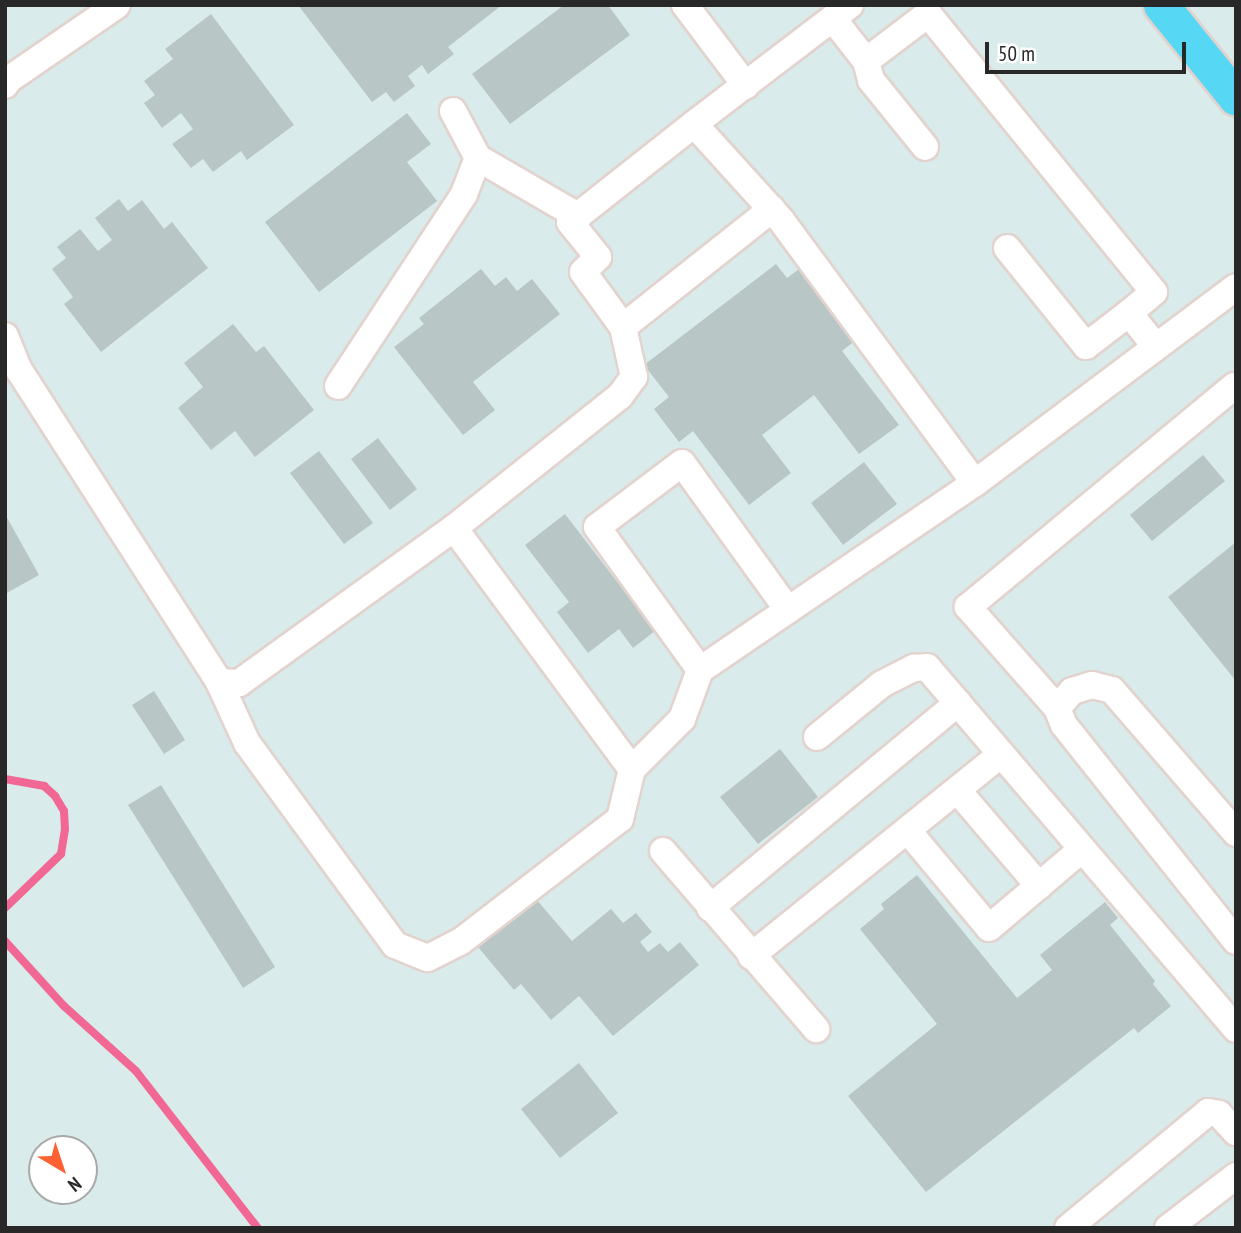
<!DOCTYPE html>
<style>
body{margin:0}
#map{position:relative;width:1241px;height:1233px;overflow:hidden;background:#d9ebeb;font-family:"PT Sans Narrow",sans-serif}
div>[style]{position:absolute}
.stream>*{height:8px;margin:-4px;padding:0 4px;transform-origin:4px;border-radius:4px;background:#f16894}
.building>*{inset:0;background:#b9c6c6}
.roads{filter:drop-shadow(2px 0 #e2d3cf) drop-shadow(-2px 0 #e2d3cf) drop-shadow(0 2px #e2d3cf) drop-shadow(0 -2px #e2d3cf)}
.minor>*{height:26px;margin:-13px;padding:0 13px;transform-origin:13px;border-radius:13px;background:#fff}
.major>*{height:35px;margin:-17.5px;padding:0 17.5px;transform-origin:17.5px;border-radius:17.5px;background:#56d7f4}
span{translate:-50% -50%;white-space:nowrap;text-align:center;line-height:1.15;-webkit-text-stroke:7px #fff;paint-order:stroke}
.frame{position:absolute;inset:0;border:7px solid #282828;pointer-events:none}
.north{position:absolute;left:28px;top:1135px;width:70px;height:70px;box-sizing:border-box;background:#fff;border:2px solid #a9a9a9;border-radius:50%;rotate:141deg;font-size:19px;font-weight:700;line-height:28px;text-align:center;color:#282828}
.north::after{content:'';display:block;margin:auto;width:24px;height:32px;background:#fe6233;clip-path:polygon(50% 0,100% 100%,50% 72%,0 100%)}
.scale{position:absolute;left:985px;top:42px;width:201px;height:32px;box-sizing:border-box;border:4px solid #282828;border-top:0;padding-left:9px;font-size:21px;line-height:24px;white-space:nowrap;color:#282828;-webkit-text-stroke:5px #fff;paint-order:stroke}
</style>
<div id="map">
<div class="stream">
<div style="left:5px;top:779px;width:40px;rotate:10deg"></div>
<div style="left:44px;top:786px;width:15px;rotate:42deg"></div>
<div style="left:55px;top:796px;width:17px;rotate:59deg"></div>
<div style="left:64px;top:811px;width:18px;rotate:87deg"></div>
<div style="left:65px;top:829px;width:25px;rotate:99deg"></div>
<div style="left:61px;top:854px;width:78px;rotate:136deg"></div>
<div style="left:5px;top:941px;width:88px;rotate:47.8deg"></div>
<div style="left:64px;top:1006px;width:97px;rotate:42.1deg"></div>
<div style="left:136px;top:1071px;width:199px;rotate:52.2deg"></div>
</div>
<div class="building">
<div style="clip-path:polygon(298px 5px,502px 5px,448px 47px,454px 54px,428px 74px,422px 65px,408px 76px,415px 86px,394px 102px,386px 92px,372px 102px)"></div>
<div style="clip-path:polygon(564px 5px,608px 5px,630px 35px,510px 124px,472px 74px)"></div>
<div style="clip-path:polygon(211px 14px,294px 125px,247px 160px,241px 151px,213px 172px,203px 159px,191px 168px,172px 144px,193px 129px,181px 113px,162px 128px,144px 103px,155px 95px,144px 81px,173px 59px,165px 49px)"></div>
<div style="clip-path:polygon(407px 113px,431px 144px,407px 162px,437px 201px,319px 292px,265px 222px)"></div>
<div style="clip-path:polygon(119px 199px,128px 211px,142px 200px,164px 229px,172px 222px,208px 268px,101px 352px,64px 304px,73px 297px,52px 269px,66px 258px,57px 247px,80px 229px,98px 251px,112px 240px,95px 218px)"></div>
<div style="clip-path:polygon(776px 264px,787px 278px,806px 264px,861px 336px,842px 351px,899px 425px,859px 454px,814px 395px,762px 435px,791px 473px,749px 505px,693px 431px,679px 442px,654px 409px,669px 397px,644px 365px)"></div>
<div style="clip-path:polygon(481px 269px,495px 286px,506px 277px,517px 291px,532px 279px,560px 314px,473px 382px,495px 410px,463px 435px,394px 347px,424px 324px,419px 318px)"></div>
<div style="clip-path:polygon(233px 324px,256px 352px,264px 346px,314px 410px,255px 457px,235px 431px,211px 450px,178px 408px,203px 387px,184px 363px)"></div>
<div style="clip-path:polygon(378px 438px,417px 489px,390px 510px,351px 459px)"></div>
<div style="clip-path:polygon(319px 451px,373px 523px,344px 544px,290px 473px)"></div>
<div style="clip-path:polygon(1203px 455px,1225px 481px,1152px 541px,1130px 515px)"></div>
<div style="clip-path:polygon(864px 462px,897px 504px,843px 545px,811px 503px)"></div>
<div style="clip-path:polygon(5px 514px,39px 575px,5px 594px)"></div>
<div style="clip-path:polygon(565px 514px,655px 631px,633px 648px,619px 629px,588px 653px,557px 612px,569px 602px,525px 545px)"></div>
<div style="clip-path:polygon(1236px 542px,1236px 681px,1168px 597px)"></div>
<div style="clip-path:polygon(154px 691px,185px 740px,164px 754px,132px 705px)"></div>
<div style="clip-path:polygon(780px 749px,818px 797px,758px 844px,720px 797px)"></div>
<div style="clip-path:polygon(161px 785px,275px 967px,243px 988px,128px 805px)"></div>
<div style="clip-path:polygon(917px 875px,1017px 998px,1052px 970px,1040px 955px,1105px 902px,1118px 918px,1110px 925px,1155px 981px,1153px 984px,1171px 1006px,1138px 1033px,1134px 1028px,926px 1192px,848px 1096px,937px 1024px,860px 929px,884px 909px,881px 904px)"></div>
<div style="clip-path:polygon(536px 899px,572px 941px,611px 909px,623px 923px,636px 913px,652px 932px,640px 942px,648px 952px,660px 943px,668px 952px,680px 942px,699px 965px,613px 1036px,579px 996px,551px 1020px,521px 984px,514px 990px,478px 947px)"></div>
<div style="clip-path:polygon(579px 1063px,618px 1113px,560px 1158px,521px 1109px)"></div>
</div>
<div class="roads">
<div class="minor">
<div style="left:685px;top:5px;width:101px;rotate:53deg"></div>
<div style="left:850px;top:5px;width:196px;rotate:142.7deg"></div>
<div style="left:694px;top:124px;width:130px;rotate:47.8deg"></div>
<div style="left:781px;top:220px;width:327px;rotate:53.6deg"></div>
<div style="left:975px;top:483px;width:326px;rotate:-36.9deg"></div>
<div style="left:833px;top:19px;width:53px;rotate:51.8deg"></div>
<div style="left:866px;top:61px;width:78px;rotate:-37.2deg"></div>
<div style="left:928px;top:14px;width:358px;rotate:50.9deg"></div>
<div style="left:1154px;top:292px;width:33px;rotate:140deg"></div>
<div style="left:866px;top:61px;width:20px;rotate:75deg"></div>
<div style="left:871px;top:80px;width:86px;rotate:51.1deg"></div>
<div style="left:5px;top:85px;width:6px;rotate:-59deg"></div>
<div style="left:8px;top:80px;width:132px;rotate:-34.5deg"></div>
<div style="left:453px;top:111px;width:53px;rotate:62deg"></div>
<div style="left:478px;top:158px;width:116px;rotate:30.1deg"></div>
<div style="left:694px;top:124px;width:158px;rotate:141.7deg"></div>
<div style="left:570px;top:222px;width:45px;rotate:51.3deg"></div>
<div style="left:598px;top:257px;width:21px;rotate:135deg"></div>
<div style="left:583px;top:272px;width:68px;rotate:54deg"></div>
<div style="left:623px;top:327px;width:190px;rotate:-38.4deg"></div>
<div style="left:1007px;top:248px;width:126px;rotate:51.1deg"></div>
<div style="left:1086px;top:346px;width:54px;rotate:-37.5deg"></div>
<div style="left:1129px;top:313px;width:43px;rotate:51.5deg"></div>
<div style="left:5px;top:336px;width:37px;rotate:68deg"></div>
<div style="left:19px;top:370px;width:371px;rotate:57.3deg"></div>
<div style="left:219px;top:682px;width:20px;rotate:3deg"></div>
<div style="left:239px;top:683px;width:265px;rotate:-35.8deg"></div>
<div style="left:454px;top:528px;width:212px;rotate:-38.5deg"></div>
<div style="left:620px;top:396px;width:24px;rotate:-54deg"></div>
<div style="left:634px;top:377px;width:51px;rotate:-102.4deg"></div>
<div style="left:338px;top:386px;width:230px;rotate:-56.7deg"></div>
<div style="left:464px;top:194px;width:39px;rotate:-69deg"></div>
<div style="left:454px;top:528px;width:300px;rotate:53.6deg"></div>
<div style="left:788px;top:610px;width:181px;rotate:-125.8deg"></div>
<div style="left:682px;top:463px;width:106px;rotate:143deg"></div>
<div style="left:597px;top:527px;width:176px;rotate:54.2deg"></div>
<div style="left:700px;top:670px;width:107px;rotate:-34.3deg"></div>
<div style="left:788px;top:610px;width:226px;rotate:-34.2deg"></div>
<div style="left:219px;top:682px;width:67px;rotate:65.3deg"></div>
<div style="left:247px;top:743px;width:250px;rotate:53.8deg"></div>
<div style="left:395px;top:945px;width:35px;rotate:22deg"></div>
<div style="left:428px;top:958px;width:36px;rotate:-27deg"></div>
<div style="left:460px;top:942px;width:202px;rotate:-37.6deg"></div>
<div style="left:620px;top:819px;width:51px;rotate:-76.5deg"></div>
<div style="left:632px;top:769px;width:71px;rotate:-45deg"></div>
<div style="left:682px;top:719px;width:52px;rotate:-69.8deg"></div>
<div style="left:1057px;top:708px;width:135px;rotate:-131.4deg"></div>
<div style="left:968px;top:607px;width:346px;rotate:-39.7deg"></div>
<div style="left:817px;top:737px;width:84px;rotate:-39.2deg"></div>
<div style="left:882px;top:684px;width:36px;rotate:-27deg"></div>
<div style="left:914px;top:668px;width:13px;rotate:-4deg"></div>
<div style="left:927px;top:667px;width:476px;rotate:49.5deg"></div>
<div style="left:958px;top:791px;width:125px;rotate:49.5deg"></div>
<div style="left:908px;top:831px;width:126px;rotate:50.1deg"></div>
<div style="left:989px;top:928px;width:122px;rotate:-40.3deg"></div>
<div style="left:1236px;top:833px;width:189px;rotate:-130.9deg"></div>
<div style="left:1112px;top:690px;width:21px;rotate:-166deg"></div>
<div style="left:1092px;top:685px;width:21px;rotate:163deg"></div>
<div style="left:1072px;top:691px;width:23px;rotate:131deg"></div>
<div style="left:1057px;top:708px;width:18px;rotate:68deg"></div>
<div style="left:1064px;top:725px;width:276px;rotate:51.5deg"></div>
<div style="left:663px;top:851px;width:235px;rotate:49.3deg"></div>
<div style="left:710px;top:908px;width:322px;rotate:-39.6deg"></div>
<div style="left:751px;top:956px;width:321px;rotate:-38.9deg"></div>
<div style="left:1068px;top:1228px;width:182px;rotate:-39.6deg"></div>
<div style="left:1208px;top:1112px;width:11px;rotate:10deg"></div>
<div style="left:1219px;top:1114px;width:25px;rotate:47deg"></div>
<div style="left:1168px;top:1228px;width:86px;rotate:-37.4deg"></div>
</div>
<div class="major">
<div style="left:1161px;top:5px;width:119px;rotate:51.1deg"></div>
</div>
</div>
<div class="frame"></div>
<div class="north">N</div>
<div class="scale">50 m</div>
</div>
